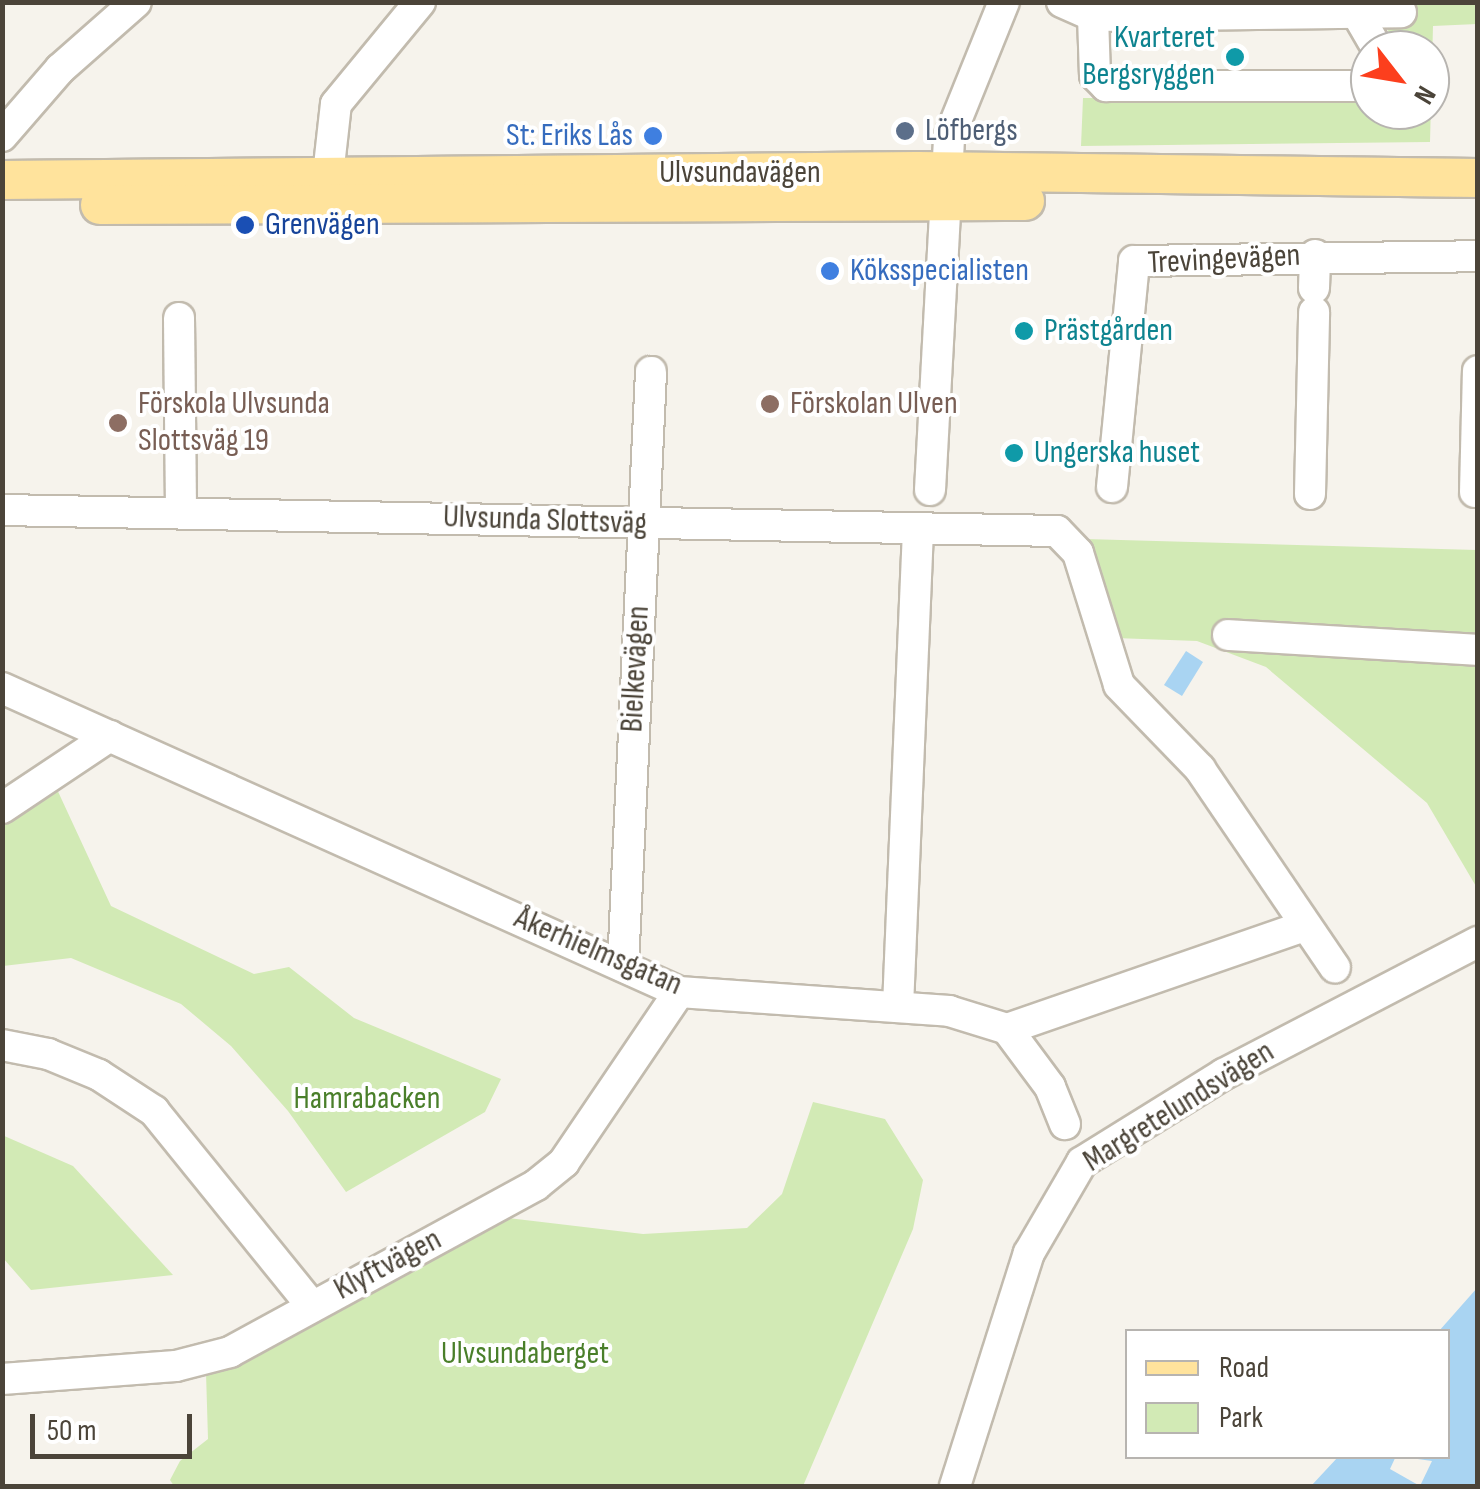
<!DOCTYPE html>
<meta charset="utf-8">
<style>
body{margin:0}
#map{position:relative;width:1480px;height:1489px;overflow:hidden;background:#f6f3ec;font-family:"Sofia Sans Condensed",sans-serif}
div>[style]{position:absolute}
.green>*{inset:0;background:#d2eab5}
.water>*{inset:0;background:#a9d4f2}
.pier>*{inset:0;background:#f6f3ec}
.roads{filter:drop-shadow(2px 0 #c2bbae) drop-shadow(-2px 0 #c2bbae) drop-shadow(0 2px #c2bbae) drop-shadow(0 -2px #c2bbae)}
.minor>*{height:30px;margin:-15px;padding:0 15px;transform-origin:15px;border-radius:15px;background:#fff}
.major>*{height:38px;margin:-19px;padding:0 19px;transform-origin:19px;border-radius:19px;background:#ffe39c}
.dots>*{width:28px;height:28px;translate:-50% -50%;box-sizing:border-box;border:5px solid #fff;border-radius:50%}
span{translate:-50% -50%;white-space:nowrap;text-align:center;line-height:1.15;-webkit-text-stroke:8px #fff;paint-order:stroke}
.culture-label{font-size:32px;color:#0d838f}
.right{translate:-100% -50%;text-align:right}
.left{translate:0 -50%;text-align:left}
.service-label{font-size:32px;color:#4e5e75}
.shop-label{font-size:32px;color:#366cbe}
.street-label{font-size:32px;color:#4b4439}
.transit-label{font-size:32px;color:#164399}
.education-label{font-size:32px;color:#785e54}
.park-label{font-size:32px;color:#4a7f2a}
.frame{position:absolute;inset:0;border:5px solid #4b4439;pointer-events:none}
.legend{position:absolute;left:1125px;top:1329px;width:325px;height:130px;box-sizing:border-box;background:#fff;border:2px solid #b7b4b0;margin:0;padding:12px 18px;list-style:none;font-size:30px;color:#4b4439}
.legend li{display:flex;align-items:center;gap:20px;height:50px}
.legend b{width:50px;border:2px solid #b7b4b0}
.north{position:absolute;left:1350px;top:30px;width:100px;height:100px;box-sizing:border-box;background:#fff;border:2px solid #b7b4b0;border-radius:50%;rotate:121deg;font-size:28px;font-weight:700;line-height:40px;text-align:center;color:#4b4439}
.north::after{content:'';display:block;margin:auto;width:35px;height:45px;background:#fc3f1d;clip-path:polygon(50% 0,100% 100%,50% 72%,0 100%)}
.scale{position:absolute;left:30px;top:1414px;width:162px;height:45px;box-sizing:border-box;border:5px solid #4b4439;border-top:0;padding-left:12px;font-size:30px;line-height:35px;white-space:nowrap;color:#4b4439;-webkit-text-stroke:8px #fff;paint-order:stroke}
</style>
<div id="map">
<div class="green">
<div style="clip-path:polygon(1387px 3px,1477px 3px,1477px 24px,1433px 26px,1430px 142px,1081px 146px,1083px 98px,1370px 99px,1370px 110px,1430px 110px,1430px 50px,1389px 50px)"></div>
<div style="clip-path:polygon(1085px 539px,1477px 550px,1477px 888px,1427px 803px,1266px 667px,1197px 641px,1115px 638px)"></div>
<div style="clip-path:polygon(55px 785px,111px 906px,254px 974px,289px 967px,354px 1018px,501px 1079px,485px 1112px,346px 1192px,288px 1111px,231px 1046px,181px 1004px,71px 958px,3px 966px,2px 822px)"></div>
<div style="clip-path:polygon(813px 1102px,885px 1119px,923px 1180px,913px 1229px,803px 1486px,174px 1486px,170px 1480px,180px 1461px,208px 1439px,206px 1373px,499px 1217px,643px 1234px,747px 1228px,782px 1194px)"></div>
<div style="clip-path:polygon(2px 1135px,73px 1166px,173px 1275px,31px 1290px,3px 1258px)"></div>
</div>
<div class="water">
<div style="clip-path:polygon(1186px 651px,1203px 662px,1182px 696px,1164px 685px)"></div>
<div style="clip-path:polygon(1477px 1288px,1477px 1486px,1311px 1486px,1338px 1457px,1448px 1456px,1448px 1332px,1439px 1331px)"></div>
</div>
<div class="pier">
<div style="clip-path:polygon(1396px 1456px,1432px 1461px,1420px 1486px,1390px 1469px)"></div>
</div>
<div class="roads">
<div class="minor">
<div style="left:1062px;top:2px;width:34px;rotate:24deg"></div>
<div style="left:1093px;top:16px;width:308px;rotate:-0.7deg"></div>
<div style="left:1356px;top:12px;width:44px;rotate:59.9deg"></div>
<div style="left:1093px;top:16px;width:59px;rotate:88.1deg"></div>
<div style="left:1095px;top:75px;width:16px;rotate:45deg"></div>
<div style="left:1106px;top:86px;width:264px"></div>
<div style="left:2px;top:136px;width:89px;rotate:-49.1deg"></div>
<div style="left:60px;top:69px;width:101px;rotate:-41.4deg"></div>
<div style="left:328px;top:175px;width:71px;rotate:-83.6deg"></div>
<div style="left:336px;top:104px;width:132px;rotate:-50.5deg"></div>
<div style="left:1314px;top:288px;width:33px;rotate:-88deg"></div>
<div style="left:179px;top:318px;width:193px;rotate:89.4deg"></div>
<div style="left:1112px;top:487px;width:227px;rotate:-84.4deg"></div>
<div style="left:1134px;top:261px;width:344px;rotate:-0.8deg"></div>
<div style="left:930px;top:490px;width:353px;rotate:-86.9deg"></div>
<div style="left:949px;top:138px;width:147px;rotate:-68deg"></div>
<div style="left:1475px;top:492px;width:121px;rotate:-88.6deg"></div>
<div style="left:1310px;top:494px;width:182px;rotate:-88.7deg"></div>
<div style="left:2px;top:510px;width:1055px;rotate:1.14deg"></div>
<div style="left:1057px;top:531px;width:30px;rotate:46deg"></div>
<div style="left:1078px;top:553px;width:138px;rotate:72.7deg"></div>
<div style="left:1119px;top:685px;width:117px;rotate:46deg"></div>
<div style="left:1200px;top:769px;width:240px;rotate:55.8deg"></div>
<div style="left:1228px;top:635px;width:250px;rotate:3.4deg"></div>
<div style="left:2px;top:688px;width:742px;rotate:24.18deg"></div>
<div style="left:679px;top:992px;width:271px;rotate:4deg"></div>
<div style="left:949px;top:1011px;width:61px;rotate:17.2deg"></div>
<div style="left:1007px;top:1029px;width:72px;rotate:53.4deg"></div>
<div style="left:1050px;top:1087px;width:40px;rotate:68deg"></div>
<div style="left:2px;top:808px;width:130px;rotate:-33.7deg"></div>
<div style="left:623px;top:966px;width:595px;rotate:-87.3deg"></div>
<div style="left:898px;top:1007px;width:475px;rotate:-87.6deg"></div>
<div style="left:1007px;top:1029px;width:314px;rotate:-19.1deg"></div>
<div style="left:2px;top:1045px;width:47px;rotate:11.1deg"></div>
<div style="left:48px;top:1054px;width:55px;rotate:22.4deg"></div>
<div style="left:99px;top:1075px;width:66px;rotate:33.2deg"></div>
<div style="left:154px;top:1111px;width:251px;rotate:51deg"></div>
<div style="left:2px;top:1379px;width:174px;rotate:-4.3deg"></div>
<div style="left:176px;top:1366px;width:56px;rotate:-14.5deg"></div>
<div style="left:230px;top:1352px;width:349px;rotate:-28.6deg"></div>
<div style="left:536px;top:1185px;width:36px;rotate:-39deg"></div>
<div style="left:564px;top:1162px;width:205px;rotate:-55.9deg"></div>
<div style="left:955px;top:1486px;width:244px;rotate:-72.4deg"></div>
<div style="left:1029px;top:1253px;width:105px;rotate:-59.8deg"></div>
<div style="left:1082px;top:1162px;width:167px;rotate:-31.8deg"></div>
<div style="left:1224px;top:1074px;width:286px;rotate:-27.5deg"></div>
</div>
<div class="major">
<div style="left:2px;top:180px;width:915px;rotate:-0.56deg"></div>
<div style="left:917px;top:171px;width:561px;rotate:0.71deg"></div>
<div style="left:100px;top:205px;width:925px;rotate:-0.25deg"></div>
</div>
</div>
<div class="dots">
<div style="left:1235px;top:57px;background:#0f9aa8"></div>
<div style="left:905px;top:131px;background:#5c6f8a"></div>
<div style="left:653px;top:136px;background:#3f7fe0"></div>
<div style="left:245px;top:225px;background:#1a4fb4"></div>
<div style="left:830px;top:271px;background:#3f7fe0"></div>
<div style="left:1024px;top:331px;background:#0f9aa8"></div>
<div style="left:770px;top:404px;background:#8d6e63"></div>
<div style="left:118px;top:423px;background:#8d6e63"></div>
<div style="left:1014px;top:453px;background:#0f9aa8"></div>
</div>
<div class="culture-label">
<span class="right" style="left:1215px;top:57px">Kvarteret<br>Bergsryggen</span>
<span class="left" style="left:1044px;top:331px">Prästgården</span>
<span class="left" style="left:1034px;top:453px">Ungerska huset</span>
</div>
<div class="service-label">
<span class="left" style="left:925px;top:131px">Löfbergs</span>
</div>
<div class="shop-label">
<span class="right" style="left:633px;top:136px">St: Eriks Lås</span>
<span class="left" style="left:850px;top:271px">Köksspecialisten</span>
</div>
<div class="street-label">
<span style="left:740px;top:173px">Ulvsundavägen</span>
<span style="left:1224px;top:260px;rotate:-3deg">Trevingevägen</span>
<span style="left:545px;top:521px;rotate:2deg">Ulvsunda Slottsväg</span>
<span style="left:636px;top:669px;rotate:-87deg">Bielkevägen</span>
<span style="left:598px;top:952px;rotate:23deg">Åkerhielmsgatan</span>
<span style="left:1179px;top:1107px;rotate:-32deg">Margretelundsvägen</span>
<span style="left:388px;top:1265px;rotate:-28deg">Klyftvägen</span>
</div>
<div class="transit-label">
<span class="left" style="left:265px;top:225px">Grenvägen</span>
</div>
<div class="education-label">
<span class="left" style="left:790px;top:404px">Förskolan Ulven</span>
<span class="left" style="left:138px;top:423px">Förskola Ulvsunda<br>Slottsväg 19</span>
</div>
<div class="park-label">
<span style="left:367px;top:1099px">Hamrabacken</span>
<span style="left:525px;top:1354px">Ulvsundaberget</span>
</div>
<div class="frame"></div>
<ul class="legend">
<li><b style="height:12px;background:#ffe39c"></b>Road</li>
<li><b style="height:28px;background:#d2eab5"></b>Park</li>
</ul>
<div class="north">N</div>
<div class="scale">50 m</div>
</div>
